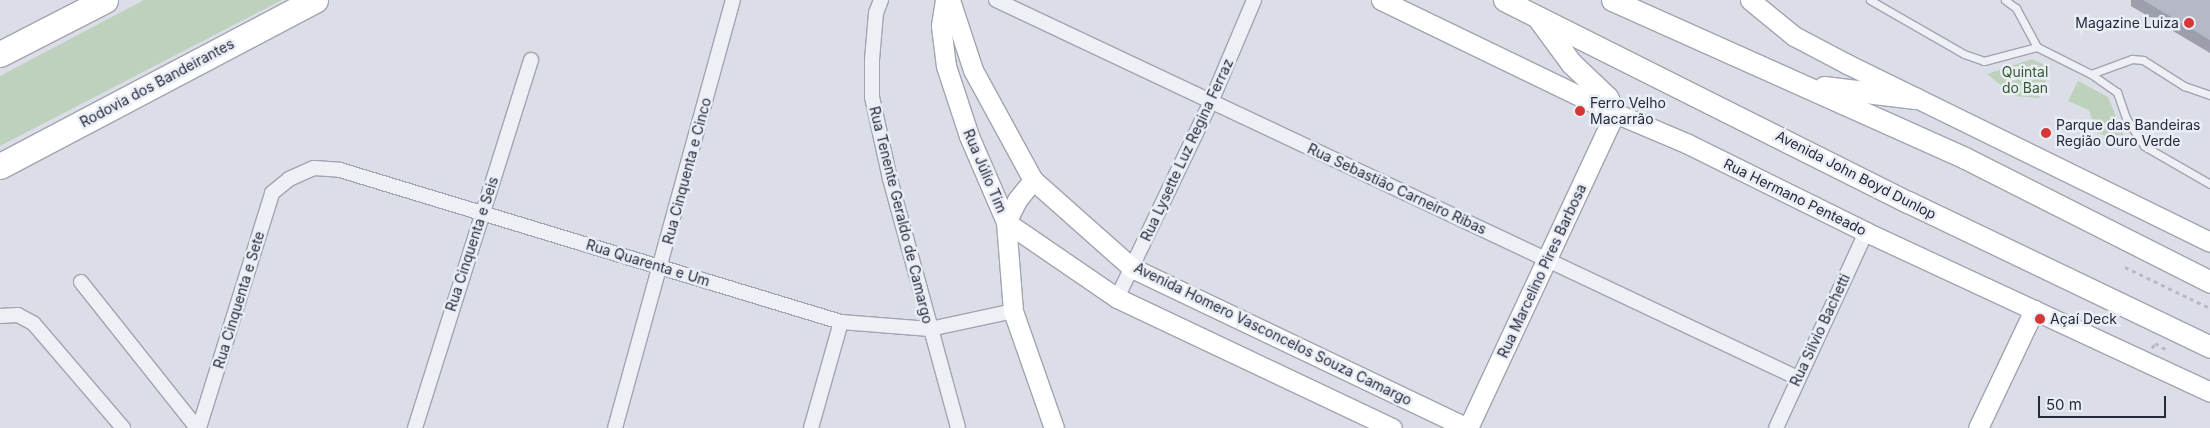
<!DOCTYPE html>
<meta charset="utf-8">
<style>
body{margin:0}
#map{position:relative;width:2210px;height:428px;overflow:hidden;background:#dbdee7;font-family:Inter,sans-serif}
div>[style]{position:absolute}
.green>*{inset:0;background:#bed1bc}
.path>*{height:3px;margin-top:-1.5px;transform-origin:0;background:repeating-linear-gradient(90deg,#b6b9c1 0 4px,transparent 0 8px)}
.roads{filter:drop-shadow(1px 0 #a1a4b1) drop-shadow(-1px 0 #a1a4b1) drop-shadow(0 1px #a1a4b1) drop-shadow(0 -1px #a1a4b1)}
.lane>*{height:7px;margin:-3.5px;padding:0 3.5px;transform-origin:3.5px;border-radius:3.5px;background:#eef0f5}
.street>*{height:14px;margin:-7px;padding:0 7px;transform-origin:7px;border-radius:7px;background:#eef0f5}
.secondary>*{height:19px;margin:-9.5px;padding:0 9.5px;transform-origin:9.5px;border-radius:9.5px;background:#fff}
.primary>*{height:21px;margin:-10.5px;padding:0 10.5px;transform-origin:10.5px;border-radius:10.5px;background:#fff}
.highway>*{height:25px;margin:-12.5px;padding:0 12.5px;transform-origin:12.5px;border-radius:12.5px;background:#fff}
.wall>*{inset:0;background:#9c9fab}
.building>*{inset:0;background:#b5b9c7}
.dots>*{width:14px;height:14px;translate:-50% -50%;box-sizing:border-box;border:2px solid #eaedf4;border-radius:50%}
span{translate:-50% -50%;white-space:nowrap;text-align:center;line-height:1.15;-webkit-text-stroke:5px #eaedf4;paint-order:stroke}
.poi-label{font-size:14px;color:#252a3d}
.right{translate:-100% -50%;text-align:right}
.left{translate:0 -50%;text-align:left}
.park-label{font-size:14px;color:#335a31}
.street-label{font-size:14px;color:#252a3d}
.scale{position:absolute;left:2038px;top:396px;width:128px;height:22px;box-sizing:border-box;border:2px solid #252a3d;border-top:0;padding-left:6px;font-size:15px;line-height:18px;white-space:nowrap;color:#252a3d;-webkit-text-stroke:4px #eaedf4;paint-order:stroke}
</style>
<div id="map">
<div class="green">
<div style="clip-path:polygon(144px 0,282px 0,0 146px,0 76px)"></div>
<div style="clip-path:polygon(2032px 59px,2051px 68px,2039px 98px,2014px 96px,1987px 74px)"></div>
<div style="clip-path:polygon(2078px 81px,2108px 97px,2126px 140px,2123px 146px,2096px 131px,2089px 110px,2068px 101px)"></div>
</div>
<div class="path">
<div style="left:2125px;top:267px;width:94px;rotate:25.8deg"></div>
<div style="left:2152px;top:348px;width:6px;rotate:-59deg"></div>
<div style="left:2155px;top:343px;width:16px;rotate:30deg"></div>
</div>
<div class="roads">
<div class="lane">
<div style="left:1870px;top:0;width:108px;rotate:29.9deg"></div>
<div style="left:1964px;top:54px;width:21px;rotate:19deg"></div>
<div style="left:1984px;top:61px;width:55px;rotate:-14.8deg"></div>
<div style="left:2005px;top:0;width:14px;rotate:36deg"></div>
<div style="left:2016px;top:8px;width:44px;rotate:61.7deg"></div>
<div style="left:2037px;top:47px;width:60px;rotate:26.6deg"></div>
<div style="left:2091px;top:74px;width:32px;rotate:35deg"></div>
<div style="left:2117px;top:92px;width:28px;rotate:71deg"></div>
<div style="left:2126px;top:118px;width:33px;rotate:57deg"></div>
<div style="left:2144px;top:146px;width:76px;rotate:29.9deg"></div>
<div style="left:2091px;top:74px;width:44px;rotate:-20.1deg"></div>
<div style="left:2132px;top:59px;width:11px;rotate:5deg"></div>
<div style="left:2143px;top:60px;width:49px;rotate:32.4deg"></div>
<div style="left:2184px;top:86px;width:28px;rotate:19deg"></div>
</div>
<div class="street">
<div style="left:881px;top:0;width:14px;rotate:111deg"></div>
<div style="left:876px;top:13px;width:47px;rotate:94.9deg"></div>
<div style="left:872px;top:60px;width:37px;rotate:90deg"></div>
<div style="left:872px;top:97px;width:84px;rotate:77.6deg"></div>
<div style="left:890px;top:179px;width:258px;rotate:74.7deg"></div>
<div style="left:996px;top:0;width:887px;rotate:25.24deg"></div>
<div style="left:81px;top:282px;width:186px;rotate:51.5deg"></div>
<div style="left:1117px;top:298px;width:217px;rotate:-64.4deg"></div>
<div style="left:1211px;top:102px;width:111px;rotate:-67.1deg"></div>
<div style="left:0;top:316px;width:18px;rotate:-3deg"></div>
<div style="left:18px;top:315px;width:18px;rotate:29deg"></div>
<div style="left:34px;top:324px;width:137px;rotate:49.4deg"></div>
<div style="left:199px;top:428px;width:246px;rotate:-72.7deg"></div>
<div style="left:272px;top:193px;width:22px;rotate:-39deg"></div>
<div style="left:289px;top:179px;width:27px;rotate:-24deg"></div>
<div style="left:314px;top:168px;width:26px;rotate:4deg"></div>
<div style="left:340px;top:170px;width:524px;rotate:16.88deg"></div>
<div style="left:841px;top:322px;width:89px;rotate:4.5deg"></div>
<div style="left:930px;top:329px;width:85px;rotate:-12.2deg"></div>
<div style="left:415px;top:428px;width:386px;rotate:-72.5deg"></div>
<div style="left:615px;top:428px;width:444px;rotate:-74.6deg"></div>
<div style="left:811px;top:428px;width:110px;rotate:-74.2deg"></div>
<div style="left:1776px;top:428px;width:216px;rotate:-65.3deg"></div>
</div>
<div class="secondary">
<div style="left:945px;top:0;width:26px;rotate:99deg"></div>
<div style="left:941px;top:26px;width:40px;rotate:82.9deg"></div>
<div style="left:946px;top:66px;width:74px;rotate:71.8deg"></div>
<div style="left:969px;top:136px;width:94px;rotate:66.7deg"></div>
<div style="left:1006px;top:222px;width:89px;rotate:85.5deg"></div>
<div style="left:1013px;top:311px;width:124px;rotate:70.7deg"></div>
<div style="left:950px;top:0;width:74px;rotate:71.8deg"></div>
<div style="left:973px;top:70px;width:125px;rotate:61.4deg"></div>
<div style="left:1033px;top:180px;width:132px;rotate:41.6deg"></div>
<div style="left:1132px;top:268px;width:372px;rotate:25.5deg"></div>
<div style="left:1381px;top:0;width:260px;rotate:25.8deg"></div>
<div style="left:1615px;top:113px;width:79px;rotate:23deg"></div>
<div style="left:1688px;top:144px;width:199px;rotate:26.3deg"></div>
<div style="left:1866px;top:232px;width:379px;rotate:24.9deg"></div>
<div style="left:1750px;top:0;width:57px;rotate:39.3deg"></div>
<div style="left:1794px;top:36px;width:60px;rotate:27.8deg"></div>
<div style="left:1847px;top:64px;width:404px;rotate:26.1deg"></div>
<div style="left:1006px;top:222px;width:135px;rotate:34.4deg"></div>
<div style="left:1117px;top:298px;width:304px;rotate:25.3deg"></div>
<div style="left:1006px;top:222px;width:25px;rotate:-63deg"></div>
<div style="left:1017px;top:200px;width:26px;rotate:-51deg"></div>
<div style="left:1468px;top:428px;width:348px;rotate:-65deg"></div>
<div style="left:1978px;top:428px;width:131px;rotate:-64.6deg"></div>
</div>
<div class="primary">
<div style="left:1504px;top:0;width:452px;rotate:26.6deg"></div>
<div style="left:1908px;top:202px;width:335px;rotate:25.6deg"></div>
<div style="left:1612px;top:0;width:387px;rotate:24.1deg"></div>
<div style="left:1965px;top:158px;width:275px;rotate:26.8deg"></div>
<div style="left:1538px;top:18px;width:56px;rotate:53.7deg"></div>
<div style="left:1571px;top:63px;width:50px;rotate:43.4deg"></div>
<div style="left:1607px;top:97px;width:18px;rotate:63deg"></div>
<div style="left:1824px;top:87px;width:92px;rotate:6.9deg"></div>
</div>
<div class="highway">
<div style="left:0;top:54px;width:118px;rotate:-27.2deg"></div>
<div style="left:0;top:166px;width:356px;rotate:-27.8deg"></div>
</div>
</div>
<div class="wall">
<div style="clip-path:polygon(2131px 0,2210px 0,2210px 53px,2131px 6px)"></div>
</div>
<div class="building">
<div style="clip-path:polygon(2143px 0,2210px 0,2210px 40px)"></div>
</div>
<div class="dots">
<div style="left:2189px;top:23px;background:#d53739"></div>
<div style="left:1580px;top:111px;background:#d53739"></div>
<div style="left:2046px;top:133px;background:#d53739"></div>
<div style="left:2040px;top:319px;background:#d53739"></div>
</div>
<div class="poi-label">
<span class="right" style="left:2179px;top:23px">Magazine Luiza</span>
<span class="left" style="left:1590px;top:111px">Ferro Velho<br>Macarrão</span>
<span class="left" style="left:2056px;top:133px">Parque das Bandeiras<br>Região Ouro Verde</span>
<span class="left" style="left:2050px;top:319px">Açaí Deck</span>
</div>
<div class="park-label">
<span style="left:2025px;top:80px">Quintal<br>do Ban</span>
</div>
<div class="street-label">
<span style="left:157px;top:83px;rotate:-28deg">Rodovia dos Bandeirantes</span>
<span style="left:1187px;top:150px;rotate:-65deg">Rua Lysette Luz Regina Ferraz</span>
<span style="left:687px;top:171px;rotate:-75deg">Rua Cinquenta e Cinco</span>
<span style="left:985px;top:171px;rotate:67deg">Rua Júlio Tim</span>
<span style="left:1856px;top:175px;rotate:27deg">Avenida John Boyd Dunlop</span>
<span style="left:1397px;top:189px;rotate:25deg">Rua Sebastião Carneiro Ribas</span>
<span style="left:1795px;top:197px;rotate:26deg">Rua Hermano Penteado</span>
<span style="left:901px;top:215px;rotate:76deg">Rua Tenente Geraldo de Camargo</span>
<span style="left:472px;top:244px;rotate:-72deg">Rua Cinquenta e Seis</span>
<span style="left:648px;top:263px;rotate:17deg">Rua Quarenta e Um</span>
<span style="left:1542px;top:271px;rotate:-65deg">Rua Marcelino Pires Barbosa</span>
<span style="left:239px;top:300px;rotate:-73deg">Rua Cinquenta e Sete</span>
<span style="left:1820px;top:330px;rotate:-65deg">Rua Silvio Bachetti</span>
<span style="left:1273px;top:334px;rotate:26deg">Avenida Homero Vasconcelos Souza Camargo</span>
</div>
<div class="scale">50 m</div>
</div>
